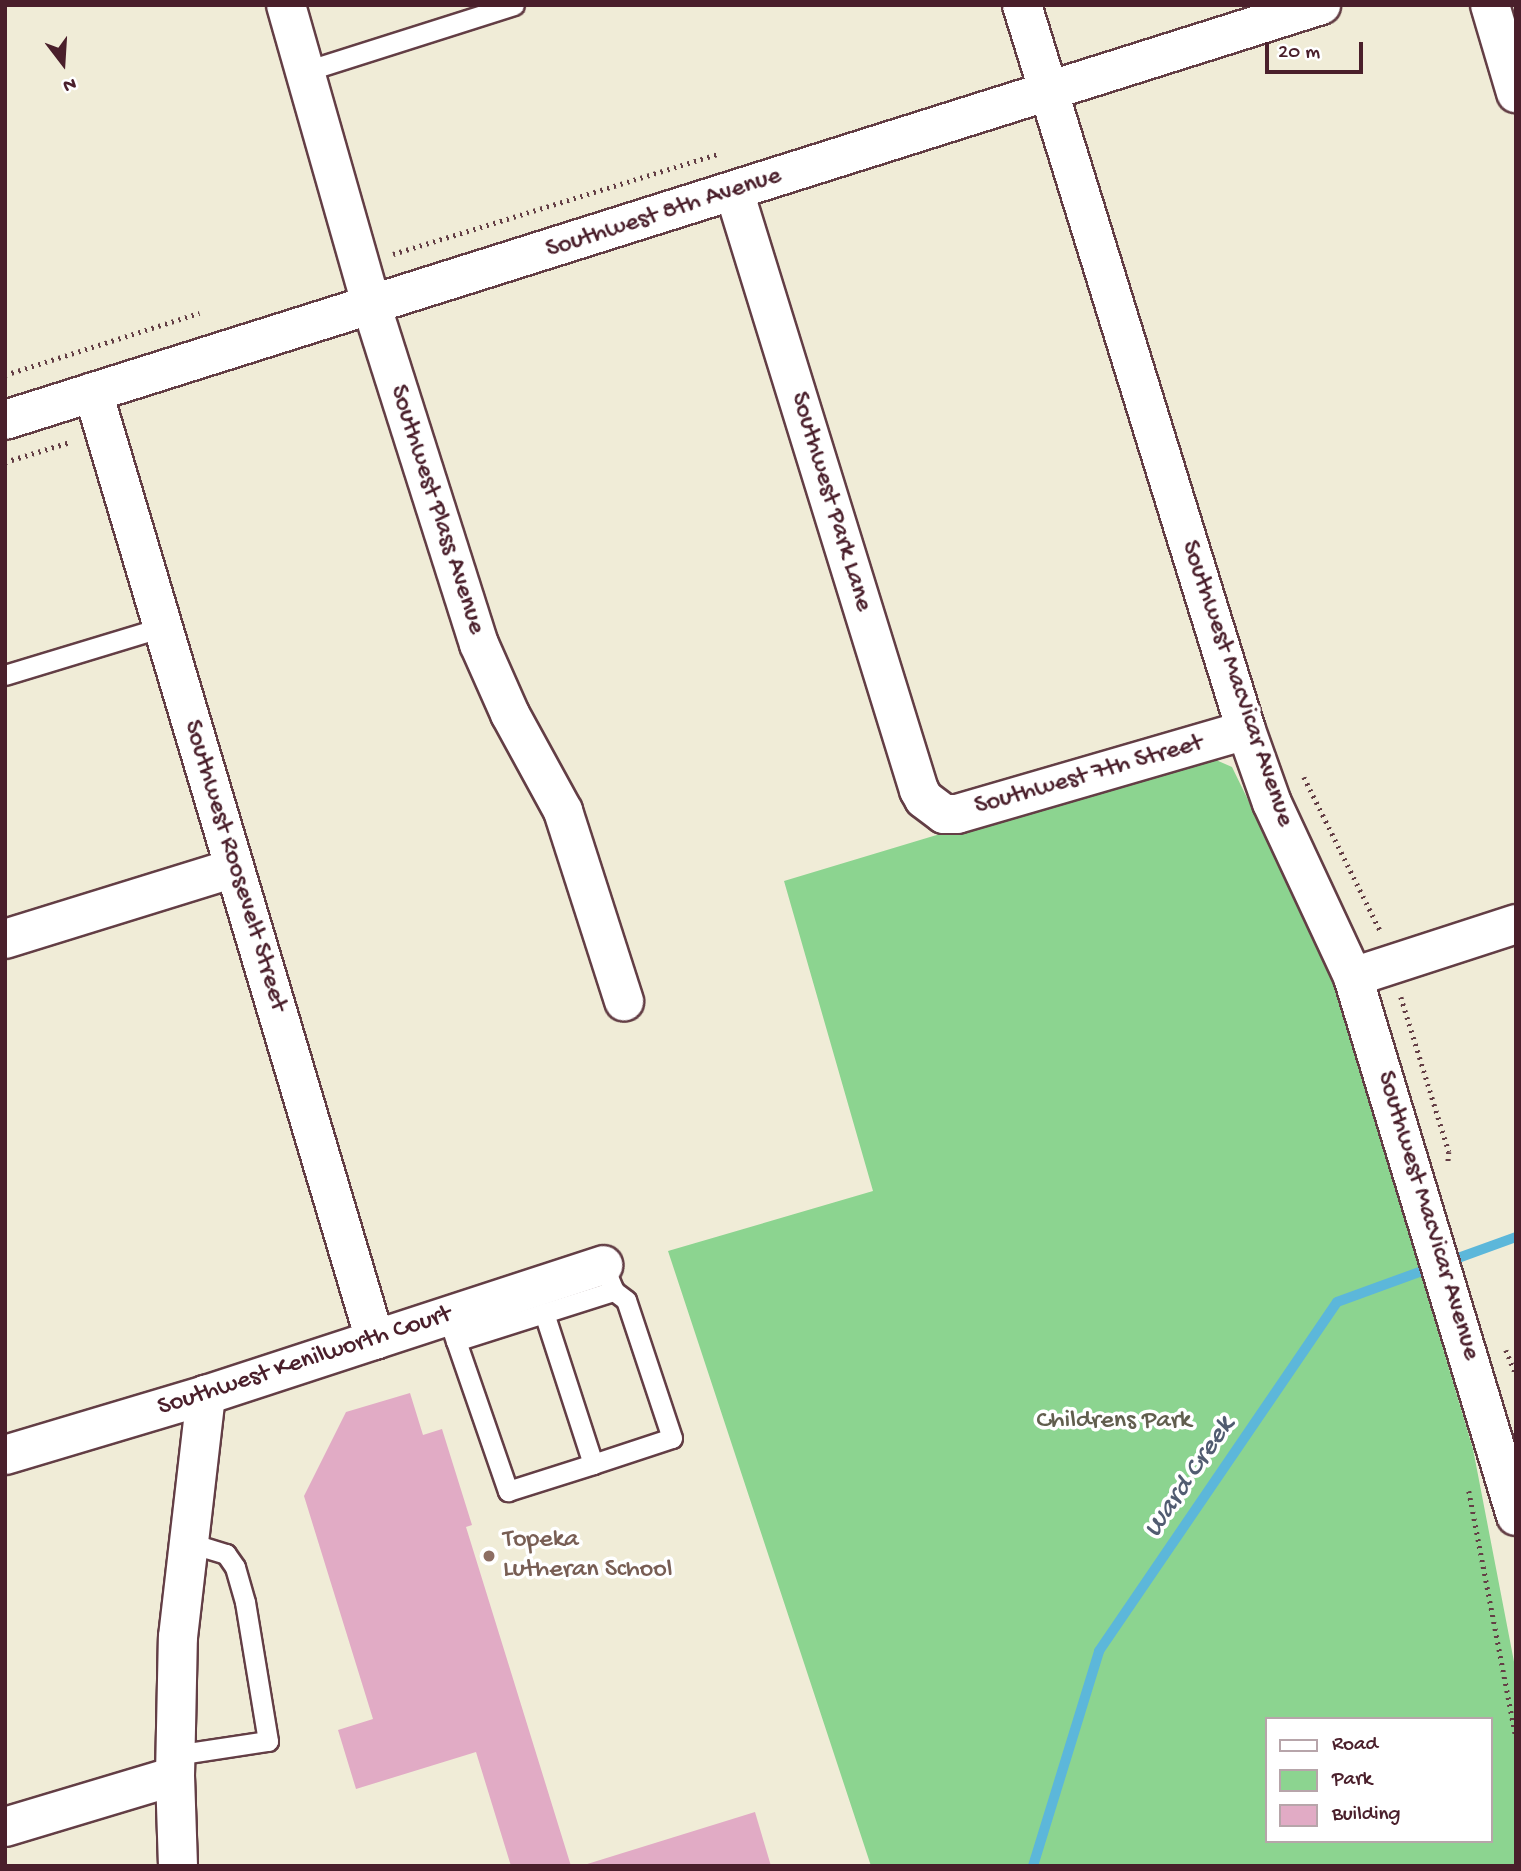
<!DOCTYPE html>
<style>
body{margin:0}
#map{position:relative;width:1521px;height:1871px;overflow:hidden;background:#f0ecd7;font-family:"Gochi Hand",sans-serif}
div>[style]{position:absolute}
.green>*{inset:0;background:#8cd490}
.stream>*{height:10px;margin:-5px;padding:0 5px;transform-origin:5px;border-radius:5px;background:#5cb7da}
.building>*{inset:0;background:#e1abc5}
.path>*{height:4.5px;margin-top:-2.25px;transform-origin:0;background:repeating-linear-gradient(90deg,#633e45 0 2px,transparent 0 7px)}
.roads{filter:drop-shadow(2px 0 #633e45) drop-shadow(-2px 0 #633e45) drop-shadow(0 2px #633e45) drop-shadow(0 -2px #633e45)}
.service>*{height:19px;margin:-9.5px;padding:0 9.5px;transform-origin:9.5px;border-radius:9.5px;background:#fff}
.minor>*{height:38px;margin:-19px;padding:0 19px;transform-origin:19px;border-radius:19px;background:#fff}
.tertiary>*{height:38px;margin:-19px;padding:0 19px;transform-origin:19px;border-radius:19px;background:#fff}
.dots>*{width:19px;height:19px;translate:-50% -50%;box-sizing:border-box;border:4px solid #fff;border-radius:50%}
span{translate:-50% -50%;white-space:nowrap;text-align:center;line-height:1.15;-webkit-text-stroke:7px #fff;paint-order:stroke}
.street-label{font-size:26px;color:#4a1f2b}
.park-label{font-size:26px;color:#615e4e}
.education-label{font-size:26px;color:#785e54}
.left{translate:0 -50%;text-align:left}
.water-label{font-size:28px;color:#515c71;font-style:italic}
.frame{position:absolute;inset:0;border:7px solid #4a1f2b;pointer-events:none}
.legend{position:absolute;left:1265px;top:1717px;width:228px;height:126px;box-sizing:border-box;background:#fff;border:2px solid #b7a5aa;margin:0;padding:9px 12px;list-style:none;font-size:21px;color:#4a1f2b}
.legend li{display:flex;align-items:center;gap:14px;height:35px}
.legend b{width:35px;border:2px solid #b7a5aa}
.north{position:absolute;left:28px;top:28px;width:70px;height:70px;-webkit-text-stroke:5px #fff;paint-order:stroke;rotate:163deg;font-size:19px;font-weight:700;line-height:28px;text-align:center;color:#4a1f2b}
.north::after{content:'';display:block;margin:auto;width:24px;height:32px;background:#4a1f2b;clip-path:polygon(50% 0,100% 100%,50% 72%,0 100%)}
.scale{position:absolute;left:1265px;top:42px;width:98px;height:32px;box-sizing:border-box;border:4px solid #4a1f2b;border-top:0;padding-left:9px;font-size:21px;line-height:24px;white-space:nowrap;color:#4a1f2b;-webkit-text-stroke:5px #fff;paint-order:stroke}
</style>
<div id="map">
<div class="green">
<div style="clip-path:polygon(evenodd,1216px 760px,1232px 767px,1315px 937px,1334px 983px,1473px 1449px,1516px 1672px,1516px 1866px,871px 1866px,668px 1251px,873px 1191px,784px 881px,1159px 768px,1188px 761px,1216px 760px,1267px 1719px,1491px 1719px,1491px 1841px,1267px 1841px,1267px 1719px)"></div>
</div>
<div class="stream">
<div style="left:1447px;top:1262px;width:73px;rotate:-19.9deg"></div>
<div style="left:1033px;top:1866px;width:225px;rotate:-72.9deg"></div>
<div style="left:1099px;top:1651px;width:422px;rotate:-55.7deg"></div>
<div style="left:1337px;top:1302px;width:102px;rotate:-20deg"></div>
</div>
<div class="building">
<div style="clip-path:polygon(410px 1393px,423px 1435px,442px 1429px,472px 1525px,466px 1527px,571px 1866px,511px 1866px,476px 1752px,356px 1789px,338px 1730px,373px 1719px,304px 1496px,346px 1412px)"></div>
<div style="clip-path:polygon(755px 1812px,771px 1866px,584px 1866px,584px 1865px)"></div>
</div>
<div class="path">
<div style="left:393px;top:254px;width:341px;rotate:-17.1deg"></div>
<div style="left:5px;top:375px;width:204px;rotate:-17.7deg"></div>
<div style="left:5px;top:462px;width:68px;rotate:-17.1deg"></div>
<div style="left:1304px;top:777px;width:173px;rotate:63.6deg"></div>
<div style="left:1401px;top:997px;width:162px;rotate:72.8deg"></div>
<div style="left:1449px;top:1152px;width:11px;rotate:95deg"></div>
<div style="left:1506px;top:1350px;width:27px;rotate:68deg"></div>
<div style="left:1469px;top:1491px;width:251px;rotate:79.2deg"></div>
</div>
<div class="roads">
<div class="service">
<div style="left:306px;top:71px;width:218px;rotate:-17.6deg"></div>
<div style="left:5px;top:675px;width:165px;rotate:-16.9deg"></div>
<div style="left:544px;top:1313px;width:159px;rotate:72deg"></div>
<div style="left:593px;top:1464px;width:83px;rotate:-18.2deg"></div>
<div style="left:672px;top:1438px;width:145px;rotate:-108.4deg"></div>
<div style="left:626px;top:1300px;width:15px;rotate:-143deg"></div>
<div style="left:452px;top:1329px;width:13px;rotate:72deg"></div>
<div style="left:456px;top:1341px;width:166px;rotate:-17.6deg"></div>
<div style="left:614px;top:1291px;width:13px;rotate:-113deg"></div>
<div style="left:456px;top:1341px;width:159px;rotate:70.9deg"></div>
<div style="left:508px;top:1491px;width:89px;rotate:-17.6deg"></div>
<div style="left:175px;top:1755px;width:94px;rotate:-8.6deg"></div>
<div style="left:268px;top:1741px;width:141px;rotate:-99.4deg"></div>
<div style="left:245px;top:1602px;width:36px;rotate:-106deg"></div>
<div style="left:235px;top:1567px;width:16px;rotate:-125deg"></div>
<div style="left:226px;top:1554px;width:39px;rotate:-163deg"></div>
</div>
<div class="minor">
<div style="left:286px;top:5px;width:314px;rotate:74.1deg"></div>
<div style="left:372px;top:307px;width:354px;rotate:72.4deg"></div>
<div style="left:479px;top:644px;width:77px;rotate:66.1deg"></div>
<div style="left:510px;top:714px;width:111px;rotate:61.3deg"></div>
<div style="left:563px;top:811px;width:200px;rotate:72.2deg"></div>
<div style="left:1490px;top:5px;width:92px;rotate:73.5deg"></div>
<div style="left:734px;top:191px;width:627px;rotate:72.84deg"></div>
<div style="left:919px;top:790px;width:10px;rotate:61deg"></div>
<div style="left:924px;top:799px;width:25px;rotate:37deg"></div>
<div style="left:944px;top:814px;width:13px"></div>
<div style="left:957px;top:814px;width:301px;rotate:-16.2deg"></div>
<div style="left:93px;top:392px;width:989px;rotate:73.43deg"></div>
<div style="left:5px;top:939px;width:240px;rotate:-17.2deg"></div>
<div style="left:1353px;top:977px;width:171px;rotate:-18deg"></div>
<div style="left:5px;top:1455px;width:210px;rotate:-16.6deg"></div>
<div style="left:206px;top:1395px;width:418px;rotate:-18.1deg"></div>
<div style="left:5px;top:1827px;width:177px;rotate:-16.7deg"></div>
<div style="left:178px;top:1866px;width:90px;rotate:-91.9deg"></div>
<div style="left:175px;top:1776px;width:139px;rotate:-88.8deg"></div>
<div style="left:178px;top:1637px;width:244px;rotate:-83.4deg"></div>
</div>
<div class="tertiary">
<div style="left:1022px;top:5px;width:759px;rotate:72.83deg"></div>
<div style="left:1246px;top:730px;width:77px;rotate:70.4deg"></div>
<div style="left:1272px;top:803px;width:192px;rotate:65deg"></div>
<div style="left:1353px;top:977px;width:563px;rotate:73.17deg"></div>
<div style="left:5px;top:420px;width:1380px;rotate:-17.5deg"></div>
</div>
</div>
<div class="dots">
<div style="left:489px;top:1556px;background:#8d6e63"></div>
</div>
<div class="street-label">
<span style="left:664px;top:214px;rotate:-18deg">Southwest 8th Avenue</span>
<span style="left:830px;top:502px;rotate:73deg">Southwest Park Lane</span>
<span style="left:436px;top:510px;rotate:72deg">Southwest Plass Avenue</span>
<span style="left:1236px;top:684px;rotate:71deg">Southwest MacVicar Avenue</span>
<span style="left:1089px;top:776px;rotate:-16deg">Southwest 7th Street</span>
<span style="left:234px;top:866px;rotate:73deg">Southwest Roosevelt Street</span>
<span style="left:1427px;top:1216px;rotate:73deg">Southwest MacVicar Avenue</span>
<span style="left:305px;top:1362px;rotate:-18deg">Southwest Kenilworth Court</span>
</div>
<div class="park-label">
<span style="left:1114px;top:1422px">Childrens Park</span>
</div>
<div class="education-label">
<span class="left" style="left:503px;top:1556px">Topeka<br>Lutheran School</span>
</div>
<div class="water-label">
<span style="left:1190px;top:1478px;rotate:-56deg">Ward Creek</span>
</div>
<div class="frame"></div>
<ul class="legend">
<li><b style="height:9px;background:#fff"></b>Road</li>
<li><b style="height:19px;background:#8cd490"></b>Park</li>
<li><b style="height:19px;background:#e1abc5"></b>Building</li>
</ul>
<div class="north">N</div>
<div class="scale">20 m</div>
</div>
